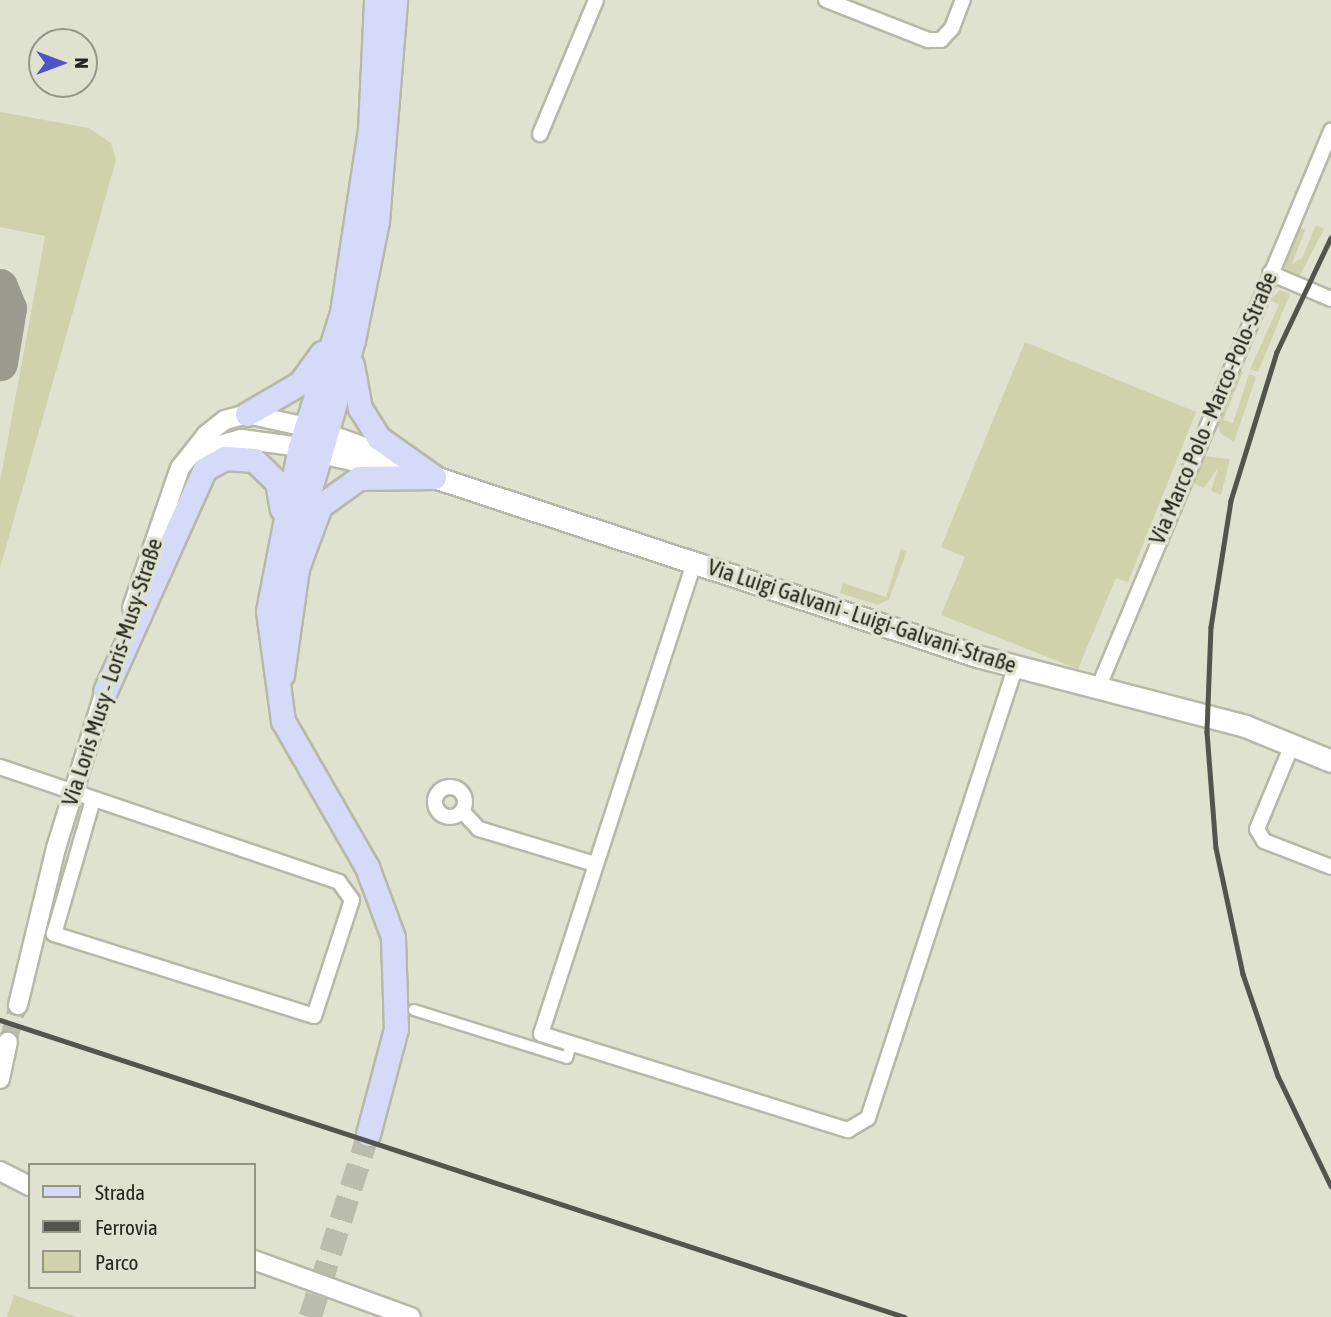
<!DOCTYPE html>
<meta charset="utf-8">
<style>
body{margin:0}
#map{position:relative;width:1331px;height:1317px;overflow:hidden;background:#e0e2d0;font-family:"Asap Condensed",sans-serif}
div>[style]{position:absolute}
.green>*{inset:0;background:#cfd2aa}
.taxiway>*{height:35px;margin:-17.5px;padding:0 17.5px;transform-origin:17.5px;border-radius:17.5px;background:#9a9b8e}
.tertiary-tunnel>*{height:18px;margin-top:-9px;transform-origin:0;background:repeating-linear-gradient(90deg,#babcac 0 18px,transparent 0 27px)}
.primary-tunnel>*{height:23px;margin-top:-11.5px;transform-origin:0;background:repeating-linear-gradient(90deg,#babcac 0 23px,transparent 0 34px)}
.roads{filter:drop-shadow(2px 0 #b7b8a7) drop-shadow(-2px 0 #b7b8a7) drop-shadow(0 2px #b7b8a7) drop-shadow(0 -2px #b7b8a7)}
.pedestrian>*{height:10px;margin:-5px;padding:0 5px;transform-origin:5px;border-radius:5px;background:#fff}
.minor>*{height:14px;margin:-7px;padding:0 7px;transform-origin:7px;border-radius:7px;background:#fff}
.minor>.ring{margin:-7px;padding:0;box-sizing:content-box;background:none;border:14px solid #fff;border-radius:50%}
.tertiary>*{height:18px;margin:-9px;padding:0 9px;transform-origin:9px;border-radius:9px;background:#fff}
.secondary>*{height:21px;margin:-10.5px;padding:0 10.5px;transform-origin:10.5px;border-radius:10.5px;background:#fff}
.primary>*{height:23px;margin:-11.5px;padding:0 11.5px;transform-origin:11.5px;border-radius:11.5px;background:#d4daf8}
.rail>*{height:4.5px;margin:-2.25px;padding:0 2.25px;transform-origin:2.25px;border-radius:2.25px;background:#53544b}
span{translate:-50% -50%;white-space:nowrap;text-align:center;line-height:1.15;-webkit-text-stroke:7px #e0e2d0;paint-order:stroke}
.street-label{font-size:23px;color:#24251e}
.legend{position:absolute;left:28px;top:1163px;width:228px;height:126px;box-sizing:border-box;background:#e0e2d0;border:2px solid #959689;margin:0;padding:9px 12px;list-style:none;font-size:21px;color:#24251e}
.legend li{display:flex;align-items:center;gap:14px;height:35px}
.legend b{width:35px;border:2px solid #959689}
.north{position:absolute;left:28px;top:28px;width:70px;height:70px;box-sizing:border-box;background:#e0e2d0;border:2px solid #959689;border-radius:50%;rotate:90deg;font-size:19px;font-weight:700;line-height:28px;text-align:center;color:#24251e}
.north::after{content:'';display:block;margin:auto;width:24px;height:32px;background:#4d53c9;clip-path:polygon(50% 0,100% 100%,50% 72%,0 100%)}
</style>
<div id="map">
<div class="green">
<div style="clip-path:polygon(0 112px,89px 128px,111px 143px,116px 160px,0 568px,0 482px,45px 236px,0 227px)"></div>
<div style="clip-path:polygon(1316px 225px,1324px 229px,1299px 277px,1288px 273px,1284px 262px,1298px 226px,1305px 230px,1292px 264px,1302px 258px)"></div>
<div style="clip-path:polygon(1280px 290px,1290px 294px,1258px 372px,1250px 369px,1279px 305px,1270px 300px)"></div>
<div style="clip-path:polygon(1025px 342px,1196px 412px,1128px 582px,1116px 578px,1078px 669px,941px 615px,965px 557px,941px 547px)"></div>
<div style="clip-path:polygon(1238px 370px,1243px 372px,1223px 420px,1233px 423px,1249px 374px,1256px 377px,1234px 442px,1220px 433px,1217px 419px)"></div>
<div style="clip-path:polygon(1202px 456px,1230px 459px,1221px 495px,1211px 491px,1218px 468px,1204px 488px,1190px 482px)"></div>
<div style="clip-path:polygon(901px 549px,907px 551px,889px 599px,878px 605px,840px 593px,843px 583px,886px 597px)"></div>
<div style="clip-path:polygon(14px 1295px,77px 1317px,7px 1317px)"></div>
</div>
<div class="taxiway">
<div style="left:0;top:286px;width:24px;rotate:68deg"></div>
<div style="left:9px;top:308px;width:56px;rotate:99.3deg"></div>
</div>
<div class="tertiary-tunnel">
<div style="left:8px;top:1042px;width:38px;rotate:-75deg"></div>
</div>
<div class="primary-tunnel">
<div style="left:310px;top:1317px;width:192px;rotate:-72.4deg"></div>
</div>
<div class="roads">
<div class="pedestrian">
<div style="left:414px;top:1010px;width:160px;rotate:17.4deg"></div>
<div style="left:567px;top:1058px;width:15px;rotate:-74deg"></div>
</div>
<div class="minor">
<div style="left:826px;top:0;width:110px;rotate:21.4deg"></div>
<div style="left:928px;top:40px;width:13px"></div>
<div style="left:941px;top:40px;width:16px;rotate:-47deg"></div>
<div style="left:952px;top:28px;width:30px;rotate:-69deg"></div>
<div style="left:540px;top:134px;width:145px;rotate:-67.3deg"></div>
<div style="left:1270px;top:273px;width:66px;rotate:23.1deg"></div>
<div style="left:694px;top:563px;width:495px;rotate:108deg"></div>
<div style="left:541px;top:1034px;width:322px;rotate:17.4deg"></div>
<div style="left:848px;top:1130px;width:23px;rotate:-31deg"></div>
<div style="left:868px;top:1118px;width:477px;rotate:-71.9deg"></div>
<div style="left:1099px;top:686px;width:602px;rotate:-67.31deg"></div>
<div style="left:1292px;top:745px;width:91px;rotate:112.6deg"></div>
<div style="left:1257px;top:829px;width:14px;rotate:60deg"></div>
<div style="left:1264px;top:841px;width:72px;rotate:21.2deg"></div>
<div style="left:0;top:767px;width:358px;rotate:18.7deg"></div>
<div style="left:339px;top:882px;width:22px;rotate:54deg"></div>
<div style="left:352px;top:900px;width:122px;rotate:108.1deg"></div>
<div style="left:314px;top:1016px;width:273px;rotate:-162.5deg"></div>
<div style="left:54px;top:934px;width:136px;rotate:-73.8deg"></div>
<div class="ring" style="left:435px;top:787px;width:16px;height:16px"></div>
<div style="left:462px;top:811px;width:25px;rotate:47deg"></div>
<div style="left:479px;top:829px;width:121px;rotate:16.8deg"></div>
</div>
<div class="tertiary">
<div style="left:193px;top:453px;width:50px;rotate:-16.3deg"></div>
<div style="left:241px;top:439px;width:60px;rotate:7.7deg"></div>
<div style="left:132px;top:608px;width:148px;rotate:-71.1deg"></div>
<div style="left:180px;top:468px;width:43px;rotate:-51.5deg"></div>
<div style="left:207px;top:434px;width:23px;rotate:-38deg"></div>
<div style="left:225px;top:420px;width:23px;rotate:-15deg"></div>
<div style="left:247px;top:414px;width:60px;rotate:12.4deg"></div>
<div style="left:18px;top:1005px;width:162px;rotate:-76.4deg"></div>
<div style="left:56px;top:848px;width:175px;rotate:-72.7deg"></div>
<div style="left:0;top:1079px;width:38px;rotate:-78deg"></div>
<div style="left:0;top:1171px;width:34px;rotate:27deg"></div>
<div style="left:254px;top:1260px;width:167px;rotate:20deg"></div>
</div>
<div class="secondary">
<div style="left:309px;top:428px;width:73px;rotate:19.9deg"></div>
<div style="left:306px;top:449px;width:131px;rotate:12.3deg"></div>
<div style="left:434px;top:477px;width:572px;rotate:18.24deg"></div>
<div style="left:977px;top:656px;width:277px;rotate:14.6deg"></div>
<div style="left:1245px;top:726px;width:93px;rotate:22.1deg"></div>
</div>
<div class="primary">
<div style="left:352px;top:365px;width:44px;rotate:79.5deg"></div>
<div style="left:360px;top:408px;width:36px;rotate:58deg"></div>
<div style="left:379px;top:438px;width:67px;rotate:35.3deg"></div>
<div style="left:247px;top:414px;width:61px;rotate:-30.3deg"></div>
<div style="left:300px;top:383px;width:37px;rotate:-54deg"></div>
<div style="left:291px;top:555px;width:224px;rotate:-73.9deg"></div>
<div style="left:353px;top:340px;width:121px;rotate:-78.6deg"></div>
<div style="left:377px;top:221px;width:222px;rotate:-85.3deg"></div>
<div style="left:282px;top:675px;width:108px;rotate:-82deg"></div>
<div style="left:297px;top:568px;width:66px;rotate:-69.6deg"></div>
<div style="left:320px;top:506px;width:48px;rotate:-35.7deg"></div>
<div style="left:359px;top:478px;width:75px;rotate:-0.8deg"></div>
<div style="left:105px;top:691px;width:243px;rotate:-65.8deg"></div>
<div style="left:205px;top:469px;width:23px;rotate:-29deg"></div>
<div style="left:225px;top:458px;width:29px;rotate:4deg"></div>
<div style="left:254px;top:460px;width:32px;rotate:44deg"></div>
<div style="left:277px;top:482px;width:27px;rotate:80deg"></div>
<div style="left:368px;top:1134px;width:109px;rotate:-75.1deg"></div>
<div style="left:396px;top:1029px;width:92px;rotate:-91.9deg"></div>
<div style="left:393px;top:937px;width:75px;rotate:-110.4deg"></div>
<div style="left:367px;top:867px;width:168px;rotate:-119.9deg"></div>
<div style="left:283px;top:721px;width:111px;rotate:-97.8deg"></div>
<div style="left:268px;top:611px;width:167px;rotate:-79deg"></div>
<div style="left:300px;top:447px;width:141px;rotate:-72.7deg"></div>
<div style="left:342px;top:312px;width:185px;rotate:-81.3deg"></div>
<div style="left:370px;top:129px;width:129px;rotate:-87.3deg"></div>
</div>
</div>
<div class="rail">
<div style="left:1331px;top:238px;width:126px;rotate:115.3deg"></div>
<div style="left:1277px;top:352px;width:156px;rotate:107.2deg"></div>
<div style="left:1231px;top:501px;width:128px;rotate:99deg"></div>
<div style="left:1211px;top:627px;width:105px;rotate:92.2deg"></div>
<div style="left:1207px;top:732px;width:116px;rotate:85.6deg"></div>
<div style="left:1216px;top:848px;width:129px;rotate:77.9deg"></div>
<div style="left:1243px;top:974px;width:108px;rotate:71.1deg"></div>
<div style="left:1278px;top:1076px;width:122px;rotate:64.3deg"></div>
<div style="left:0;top:1020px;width:952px;rotate:18.17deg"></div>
</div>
<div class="street-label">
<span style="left:1213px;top:408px;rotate:-67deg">Via Marco Polo - Marco-Polo-Straße</span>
<span style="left:862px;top:616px;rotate:18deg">Via Luigi Galvani - Luigi-Galvani-Straße</span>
<span style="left:112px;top:672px;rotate:-72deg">Via Loris Musy - Loris-Musy-Straße</span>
</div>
<ul class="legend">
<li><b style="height:9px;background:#d4daf8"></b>Strada</li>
<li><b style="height:9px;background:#53544b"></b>Ferrovia</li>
<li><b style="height:19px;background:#cfd2aa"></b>Parco</li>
</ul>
<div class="north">N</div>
</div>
